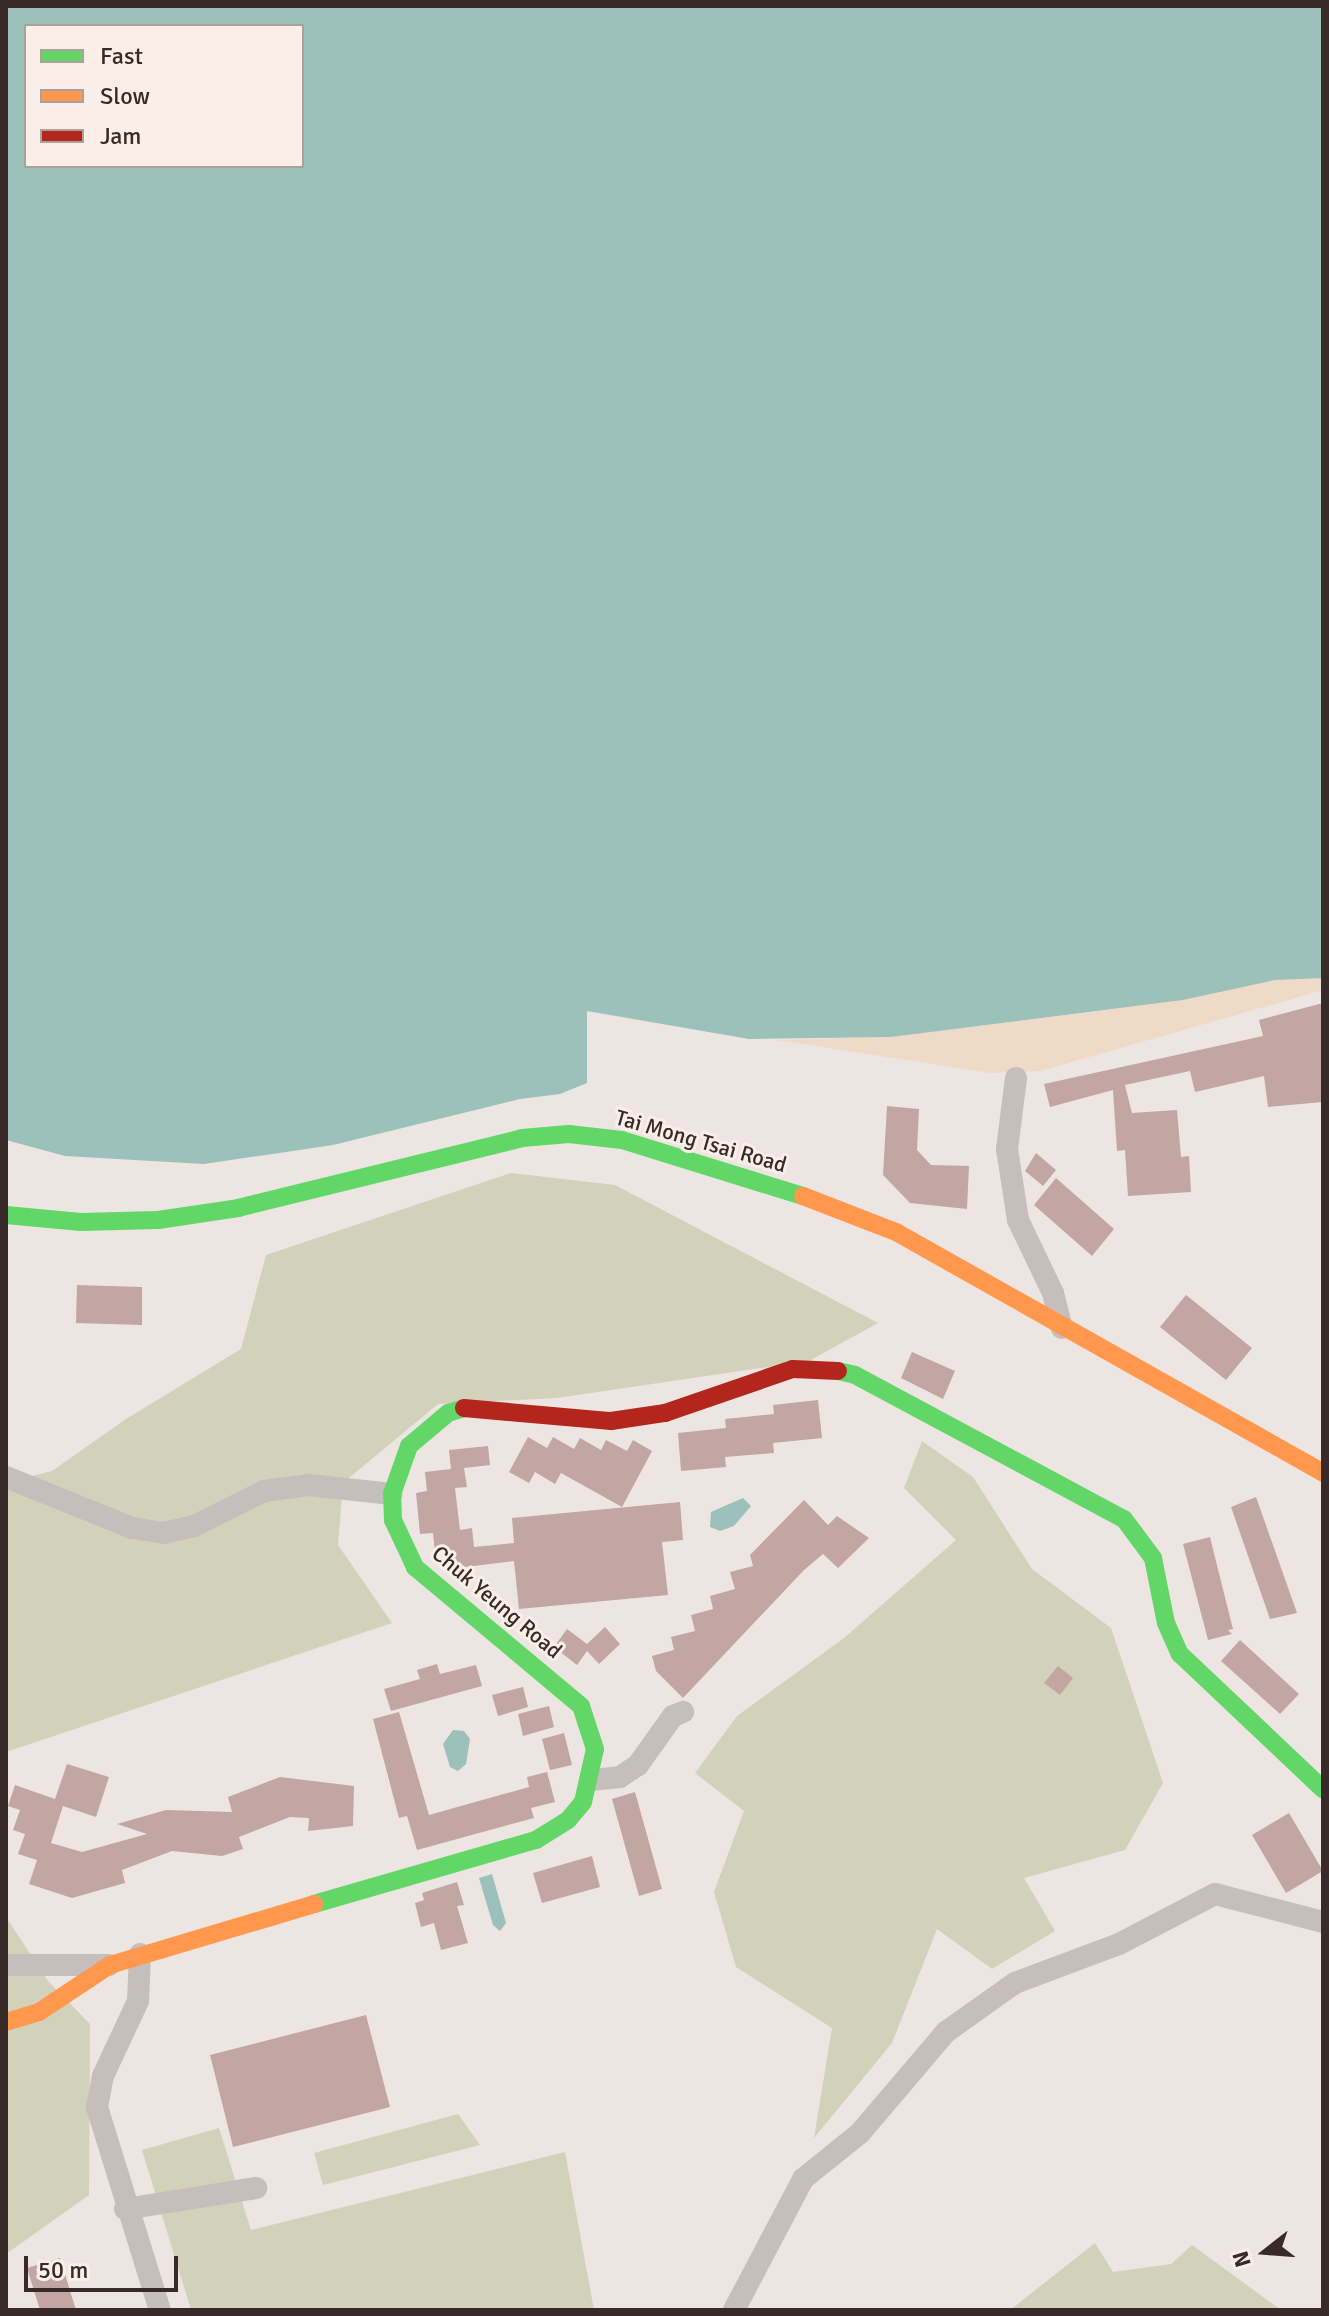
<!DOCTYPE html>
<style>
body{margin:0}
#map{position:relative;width:1329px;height:2316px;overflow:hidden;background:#ede5e1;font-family:Signika,sans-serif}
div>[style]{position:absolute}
.green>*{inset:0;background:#d2d2ba}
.sand>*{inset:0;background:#eedac7}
.water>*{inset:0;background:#9cc0ba}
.building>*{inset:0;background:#c1a6a2}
.street>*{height:22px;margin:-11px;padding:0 11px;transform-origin:11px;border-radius:11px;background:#c6beba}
.fast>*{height:18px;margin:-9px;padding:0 9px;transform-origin:9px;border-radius:9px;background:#63d668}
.slow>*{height:18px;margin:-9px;padding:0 9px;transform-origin:9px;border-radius:9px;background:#ff974d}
.jam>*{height:18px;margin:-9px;padding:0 9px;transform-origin:9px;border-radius:9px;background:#b3261e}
span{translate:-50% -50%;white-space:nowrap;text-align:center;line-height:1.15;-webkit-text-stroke:6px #faefe8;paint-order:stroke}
.street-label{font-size:22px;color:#372a28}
.frame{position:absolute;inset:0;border:8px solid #372a28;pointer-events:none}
.legend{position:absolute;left:24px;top:24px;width:280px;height:144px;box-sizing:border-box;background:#faefe8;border:2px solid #aca09b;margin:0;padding:10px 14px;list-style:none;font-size:24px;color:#372a28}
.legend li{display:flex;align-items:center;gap:16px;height:40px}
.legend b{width:40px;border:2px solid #aca09b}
.north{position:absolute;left:1225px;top:2212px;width:80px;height:80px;-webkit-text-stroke:6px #faefe8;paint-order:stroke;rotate:253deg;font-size:22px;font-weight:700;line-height:32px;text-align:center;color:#372a28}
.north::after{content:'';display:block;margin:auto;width:28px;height:36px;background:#372a28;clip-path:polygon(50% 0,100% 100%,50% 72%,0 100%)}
.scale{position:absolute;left:24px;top:2256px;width:154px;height:36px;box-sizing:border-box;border:4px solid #372a28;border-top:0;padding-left:10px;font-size:24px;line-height:28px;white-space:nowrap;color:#372a28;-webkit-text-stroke:6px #faefe8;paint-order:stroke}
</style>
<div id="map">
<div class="green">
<div style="clip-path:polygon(511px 1173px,615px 1185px,878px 1323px,809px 1361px,557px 1398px,438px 1404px,343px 1483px,338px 1545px,392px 1623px,6px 1752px,6px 1483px,52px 1471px,126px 1419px,241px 1349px,266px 1255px)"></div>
<div style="clip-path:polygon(922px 1441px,973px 1477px,1032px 1569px,1111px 1628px,1163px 1783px,1125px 1850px,1024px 1878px,1055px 1931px,992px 1969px,937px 1929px,892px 2043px,814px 2138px,832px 2028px,736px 1967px,714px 1892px,744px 1811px,695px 1773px,737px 1716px,844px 1638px,956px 1540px,904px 1488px)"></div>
<div style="clip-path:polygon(6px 1917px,48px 1981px,90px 2024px,89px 2195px,6px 2254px)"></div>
<div style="clip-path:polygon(458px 2114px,480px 2145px,323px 2185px,314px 2153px)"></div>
<div style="clip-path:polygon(219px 2128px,251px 2230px,565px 2152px,594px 2310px,191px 2310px,142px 2150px)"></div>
<div style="clip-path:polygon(1095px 2243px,1113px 2272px,1171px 2264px,1192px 2245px,1281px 2310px,1010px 2310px)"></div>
</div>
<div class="sand">
<div style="clip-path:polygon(1323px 978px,1323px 990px,1040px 1071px,991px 1073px,777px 1040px,891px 1037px,1183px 1000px,1275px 980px)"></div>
</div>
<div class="water">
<div style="clip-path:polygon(evenodd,6px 6px,1323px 6px,1323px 978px,1275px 980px,1183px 1000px,891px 1037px,749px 1039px,587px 1011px,587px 1083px,560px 1094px,520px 1099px,333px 1145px,204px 1164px,65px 1156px,6px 1140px,6px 6px,26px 26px,302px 26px,302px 166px,26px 166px,26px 26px)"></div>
<div style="clip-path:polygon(743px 1498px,751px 1506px,734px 1526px,720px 1531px,710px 1527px,711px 1512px)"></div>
<div style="clip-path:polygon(453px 1730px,464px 1731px,470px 1739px,466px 1764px,458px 1771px,450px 1767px,443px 1744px)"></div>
<div style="clip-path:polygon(492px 1874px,506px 1923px,500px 1931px,493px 1925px,479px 1878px)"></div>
</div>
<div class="building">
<div style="clip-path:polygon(1323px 1003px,1323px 1102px,1268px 1107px,1264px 1076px,1195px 1092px,1190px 1071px,1125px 1085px,1132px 1113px,1177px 1110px,1181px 1157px,1189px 1156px,1191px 1192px,1128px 1196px,1125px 1150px,1117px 1151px,1113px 1090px,1050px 1107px,1044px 1084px,1263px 1036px,1259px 1020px)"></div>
<div style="clip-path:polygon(887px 1106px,919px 1109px,917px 1150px,931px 1165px,969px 1166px,967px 1209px,910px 1203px,883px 1175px)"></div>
<div style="clip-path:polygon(1036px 1153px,1056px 1170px,1043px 1186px,1025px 1171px)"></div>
<div style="clip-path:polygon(1056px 1178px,1114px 1229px,1092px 1256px,1034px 1205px)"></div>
<div style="clip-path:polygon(77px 1285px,142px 1287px,142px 1325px,76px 1323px)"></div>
<div style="clip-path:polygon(1186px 1295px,1252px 1348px,1226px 1380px,1160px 1327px)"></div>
<div style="clip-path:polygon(912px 1352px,955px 1371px,943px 1399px,901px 1378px)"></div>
<div style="clip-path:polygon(818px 1400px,822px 1438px,773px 1443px,774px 1453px,725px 1457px,726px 1467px,681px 1471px,678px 1433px,726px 1428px,725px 1419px,774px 1414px,773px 1405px)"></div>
<div style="clip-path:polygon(528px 1437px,547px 1448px,553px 1437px,574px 1449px,580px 1438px,601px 1450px,606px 1440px,627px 1451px,633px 1440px,652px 1451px,622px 1507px,561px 1473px,555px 1484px,535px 1472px,529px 1483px,509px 1472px)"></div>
<div style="clip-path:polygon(488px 1446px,490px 1465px,464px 1468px,467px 1487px,455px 1488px,460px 1530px,472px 1528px,474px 1547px,514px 1543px,512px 1518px,680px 1502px,683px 1540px,662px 1542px,668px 1595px,519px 1609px,514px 1561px,449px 1569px,447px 1550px,435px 1552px,433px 1533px,420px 1534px,416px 1493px,427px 1491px,425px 1472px,451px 1469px,449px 1450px)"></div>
<div style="clip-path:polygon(1256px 1497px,1297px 1613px,1270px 1619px,1231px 1507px)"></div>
<div style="clip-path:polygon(804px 1500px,828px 1525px,837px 1516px,869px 1538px,838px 1568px,823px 1554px,804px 1570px,683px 1698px,656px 1671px,652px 1656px,674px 1650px,671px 1637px,695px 1631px,691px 1615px,713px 1609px,710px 1596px,735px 1589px,730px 1572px,753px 1566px,750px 1555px)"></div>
<div style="clip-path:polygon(1210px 1537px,1233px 1629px,1228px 1630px,1232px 1634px,1208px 1640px,1183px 1544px)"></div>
<div style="clip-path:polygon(605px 1627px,620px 1644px,599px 1664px,587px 1651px,577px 1665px,554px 1647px,567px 1629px,587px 1644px)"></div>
<div style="clip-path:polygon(1240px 1640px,1299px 1694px,1280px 1714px,1221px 1661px)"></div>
<div style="clip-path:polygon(437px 1664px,440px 1674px,476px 1665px,482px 1686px,391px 1711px,384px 1689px,420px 1679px,417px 1670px)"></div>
<div style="clip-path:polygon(1058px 1666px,1073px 1678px,1060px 1695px,1044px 1683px)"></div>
<div style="clip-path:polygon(523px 1687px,528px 1707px,498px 1716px,492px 1695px)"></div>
<div style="clip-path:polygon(549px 1706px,554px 1727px,523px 1736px,518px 1714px)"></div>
<div style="clip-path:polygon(399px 1712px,429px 1815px,529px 1787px,527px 1777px,547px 1772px,555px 1802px,531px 1808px,534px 1818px,417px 1850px,407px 1816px,399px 1818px,373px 1719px)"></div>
<div style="clip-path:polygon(564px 1733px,572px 1765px,550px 1770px,542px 1739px)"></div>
<div style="clip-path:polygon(67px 1764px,109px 1777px,96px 1817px,63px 1806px,51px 1843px,82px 1852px,147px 1834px,117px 1824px,166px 1810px,232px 1812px,228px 1797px,280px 1777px,354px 1786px,353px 1826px,308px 1831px,309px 1818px,290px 1817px,239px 1837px,243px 1849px,222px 1856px,172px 1851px,122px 1870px,125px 1883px,72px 1898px,29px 1884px,37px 1860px,18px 1854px,25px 1834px,13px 1830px,20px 1810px,8px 1806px,15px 1785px,55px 1799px)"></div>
<div style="clip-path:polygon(635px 1792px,662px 1889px,639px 1896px,612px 1799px)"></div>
<div style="clip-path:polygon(1289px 1813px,1323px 1871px,1286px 1893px,1252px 1835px)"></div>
<div style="clip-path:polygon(592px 1856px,600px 1887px,542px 1903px,533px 1873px)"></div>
<div style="clip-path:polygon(457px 1882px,464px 1905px,457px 1906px,468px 1943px,441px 1950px,434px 1923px,421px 1927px,415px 1903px,424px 1900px,422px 1893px)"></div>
<div style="clip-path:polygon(366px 2015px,390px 2107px,233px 2147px,210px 2055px)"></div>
<div style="clip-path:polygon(60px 2258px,76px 2310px,40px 2310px,27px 2268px)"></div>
</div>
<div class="street">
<div style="left:1016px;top:1078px;width:72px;rotate:97.2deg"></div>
<div style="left:1007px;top:1149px;width:72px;rotate:81.2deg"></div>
<div style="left:1018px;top:1220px;width:81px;rotate:64.4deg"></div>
<div style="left:1053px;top:1293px;width:36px;rotate:76deg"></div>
<div style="left:6px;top:1477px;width:136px;rotate:22deg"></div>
<div style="left:132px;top:1528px;width:32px;rotate:9deg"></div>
<div style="left:164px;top:1533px;width:31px;rotate:-13deg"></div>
<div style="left:194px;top:1526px;width:78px;rotate:-26.6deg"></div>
<div style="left:264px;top:1491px;width:45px;rotate:-7.6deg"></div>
<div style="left:309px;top:1485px;width:83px;rotate:6.2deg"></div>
<div style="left:592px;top:1780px;width:28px;rotate:-6deg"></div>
<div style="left:620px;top:1777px;width:22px;rotate:-34deg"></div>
<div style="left:638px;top:1765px;width:60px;rotate:-54.5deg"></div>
<div style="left:673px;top:1716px;width:11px;rotate:-22deg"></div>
<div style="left:140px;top:1954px;width:47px;rotate:92.4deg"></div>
<div style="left:138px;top:2001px;width:83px;rotate:115deg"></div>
<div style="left:103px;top:2076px;width:32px;rotate:101deg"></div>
<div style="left:97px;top:2107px;width:213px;rotate:72.8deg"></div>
<div style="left:6px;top:1965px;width:103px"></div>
<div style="left:125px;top:2209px;width:133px;rotate:-9.1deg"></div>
<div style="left:734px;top:2310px;width:148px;rotate:-62.2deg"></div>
<div style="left:803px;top:2179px;width:73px;rotate:-38.9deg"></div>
<div style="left:860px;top:2133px;width:133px;rotate:-49.6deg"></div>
<div style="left:946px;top:2032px;width:85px;rotate:-35.4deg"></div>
<div style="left:1015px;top:1983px;width:111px;rotate:-20.6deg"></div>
<div style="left:1119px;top:1944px;width:108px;rotate:-27.5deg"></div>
<div style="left:1215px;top:1894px;width:112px;rotate:14.5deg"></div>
</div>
<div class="fast">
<div style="left:6px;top:1215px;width:75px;rotate:5.3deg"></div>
<div style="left:81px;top:1222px;width:77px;rotate:-1.5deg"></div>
<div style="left:158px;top:1220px;width:81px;rotate:-8.5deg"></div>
<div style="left:238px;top:1208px;width:292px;rotate:-13.8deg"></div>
<div style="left:522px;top:1138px;width:47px;rotate:-4.9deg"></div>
<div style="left:569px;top:1134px;width:53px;rotate:6.5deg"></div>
<div style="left:622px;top:1140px;width:189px;rotate:17.2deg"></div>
<div style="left:838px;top:1371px;width:17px;rotate:13deg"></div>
<div style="left:855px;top:1375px;width:305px;rotate:28.2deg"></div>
<div style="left:1124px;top:1519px;width:49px;rotate:53.4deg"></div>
<div style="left:1153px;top:1558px;width:66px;rotate:78.7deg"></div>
<div style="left:1166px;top:1623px;width:34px;rotate:66deg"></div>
<div style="left:1180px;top:1654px;width:197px;rotate:43.4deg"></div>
<div style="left:314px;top:1904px;width:231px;rotate:-16.1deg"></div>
<div style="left:536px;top:1840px;width:38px;rotate:-32deg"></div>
<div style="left:568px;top:1820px;width:23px;rotate:-50deg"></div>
<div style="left:583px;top:1802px;width:54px;rotate:-77.2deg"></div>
<div style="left:595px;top:1749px;width:45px;rotate:-108deg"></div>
<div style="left:581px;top:1706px;width:217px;rotate:-140.1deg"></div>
<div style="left:415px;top:1567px;width:52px;rotate:-115.1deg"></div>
<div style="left:393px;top:1520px;width:26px;rotate:-92deg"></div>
<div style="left:392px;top:1494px;width:51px;rotate:-70.5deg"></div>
<div style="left:409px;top:1446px;width:51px;rotate:-40.2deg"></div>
<div style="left:448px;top:1413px;width:17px;rotate:-17deg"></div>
</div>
<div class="slow">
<div style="left:803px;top:1196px;width:100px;rotate:21.2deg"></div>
<div style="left:896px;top:1232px;width:490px;rotate:29.4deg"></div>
<div style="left:6px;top:2022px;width:34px;rotate:-17deg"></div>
<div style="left:39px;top:2012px;width:85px;rotate:-33.5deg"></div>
<div style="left:110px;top:1965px;width:213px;rotate:-16.6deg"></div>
</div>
<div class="jam">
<div style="left:464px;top:1408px;width:148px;rotate:5.1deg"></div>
<div style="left:611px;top:1421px;width:55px;rotate:-8.4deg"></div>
<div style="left:665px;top:1413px;width:135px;rotate:-19deg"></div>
<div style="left:793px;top:1369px;width:45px;rotate:2.5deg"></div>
</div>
<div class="street-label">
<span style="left:701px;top:1141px;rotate:16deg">Tai Mong Tsai Road</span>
<span style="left:497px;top:1602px;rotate:40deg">Chuk Yeung Road</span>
</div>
<div class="frame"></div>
<ul class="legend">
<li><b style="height:10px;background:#63d668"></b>Fast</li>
<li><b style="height:10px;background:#ff974d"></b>Slow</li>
<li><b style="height:10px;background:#b3261e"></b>Jam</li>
</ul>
<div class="north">N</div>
<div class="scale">50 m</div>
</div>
